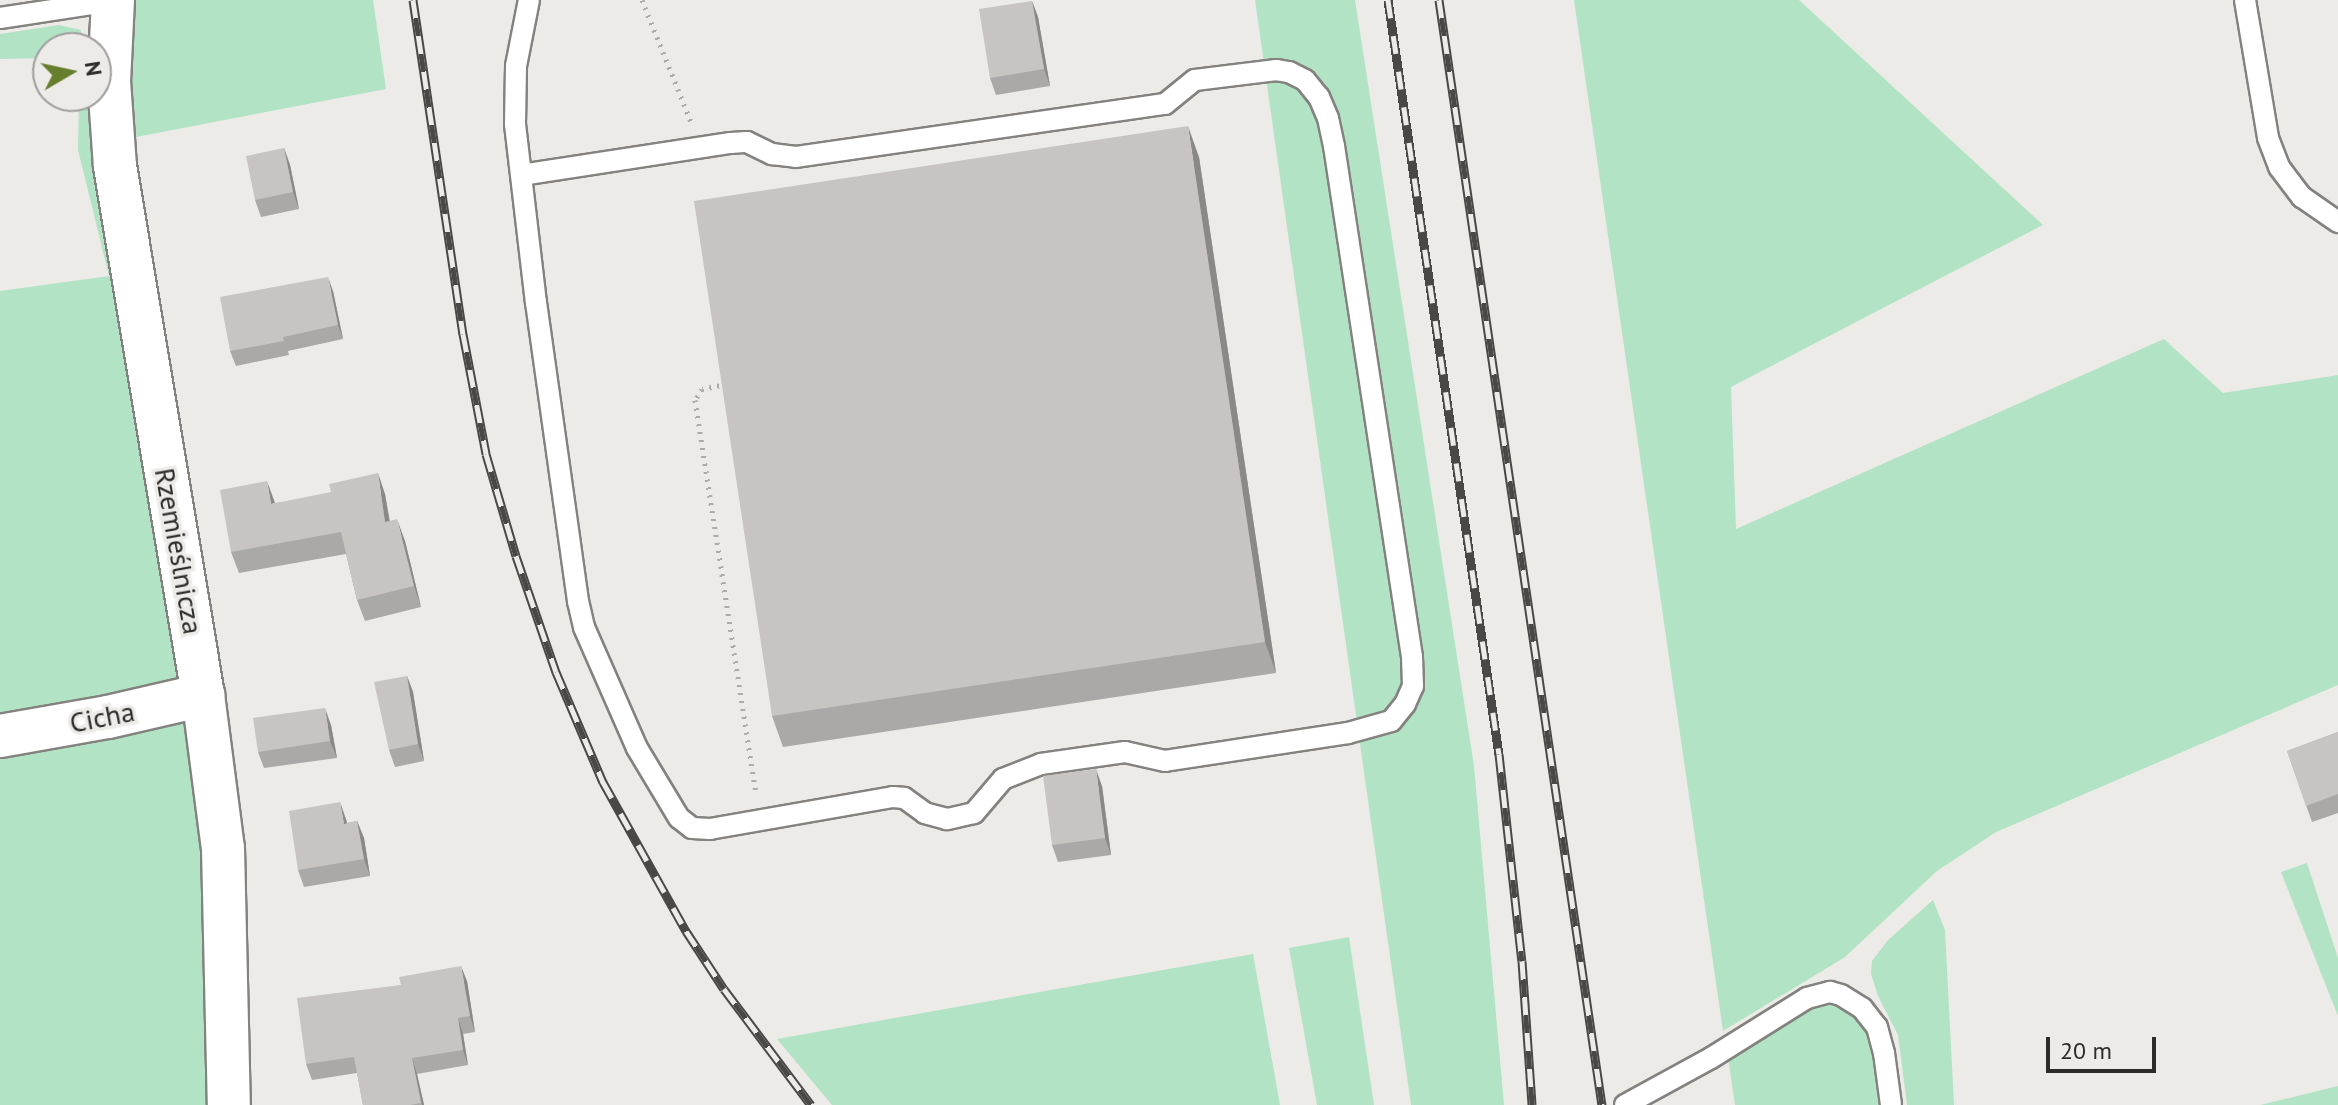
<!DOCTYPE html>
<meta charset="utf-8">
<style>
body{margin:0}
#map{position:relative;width:2338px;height:1105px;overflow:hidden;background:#edebe8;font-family:"PT Sans",sans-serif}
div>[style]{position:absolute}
.green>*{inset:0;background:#b1e3c4}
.path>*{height:5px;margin-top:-2.5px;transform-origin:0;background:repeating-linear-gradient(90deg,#adaba9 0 2px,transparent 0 8px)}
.roads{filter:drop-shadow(2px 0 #84827f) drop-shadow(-2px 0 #84827f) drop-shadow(0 2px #84827f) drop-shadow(0 -2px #84827f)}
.service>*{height:20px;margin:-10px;padding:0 10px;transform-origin:10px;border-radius:10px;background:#fff}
.minor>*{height:42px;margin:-21px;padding:0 21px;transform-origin:21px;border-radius:21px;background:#fff}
.rail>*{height:9px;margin-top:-4.5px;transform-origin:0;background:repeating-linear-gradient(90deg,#edebe8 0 18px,#494847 0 36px);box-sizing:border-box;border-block:2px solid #494847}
.wall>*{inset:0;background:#aba9a7}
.shaded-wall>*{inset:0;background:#8b8988}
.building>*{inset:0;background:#c7c4c2}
span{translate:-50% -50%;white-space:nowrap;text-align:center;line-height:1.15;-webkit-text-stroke:7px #edebe8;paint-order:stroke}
.street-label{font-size:28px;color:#2c2b2a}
.north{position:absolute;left:32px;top:32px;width:80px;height:80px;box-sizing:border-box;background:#edebe8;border:2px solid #a09e9c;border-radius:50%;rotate:81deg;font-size:22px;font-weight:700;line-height:32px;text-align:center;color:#2c2b2a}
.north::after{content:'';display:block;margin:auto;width:28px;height:36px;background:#677e2f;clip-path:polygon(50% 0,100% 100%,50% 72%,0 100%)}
.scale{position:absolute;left:2046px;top:1037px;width:110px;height:36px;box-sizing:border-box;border:4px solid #2c2b2a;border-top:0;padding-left:10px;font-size:24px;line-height:28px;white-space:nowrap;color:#2c2b2a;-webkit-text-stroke:6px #edebe8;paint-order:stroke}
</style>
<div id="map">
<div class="green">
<div style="clip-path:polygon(130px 0,373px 0,386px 89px,136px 137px,127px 76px)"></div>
<div style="clip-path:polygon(1255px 0,1355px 0,1474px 766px,1504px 1105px,1411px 1105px)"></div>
<div style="clip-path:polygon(1574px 0,1799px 0,2043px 225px,1731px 387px,1736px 529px,2164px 339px,2223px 393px,2338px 375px,2338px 685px,1996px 832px,1937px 871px,1845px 957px,1723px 1031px)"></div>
<div style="clip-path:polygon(59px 25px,81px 30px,80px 48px,48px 48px,48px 58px,0 59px,0 34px)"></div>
<div style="clip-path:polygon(79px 96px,96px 96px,184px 668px,177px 683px,0 727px,0 291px,109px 276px,78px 150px)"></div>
<div style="clip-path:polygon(183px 717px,202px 851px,211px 1105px,0 1105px,0 750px)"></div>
<div style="clip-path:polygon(2307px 863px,2338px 958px,2338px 1016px,2281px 872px)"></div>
<div style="clip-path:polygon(1933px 900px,1945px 930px,1954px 1105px,1907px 1105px,1898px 1035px,1878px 996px,1871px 974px,1872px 961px,1888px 940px)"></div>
<div style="clip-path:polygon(1349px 937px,1374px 1105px,1317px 1105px,1289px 948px)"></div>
<div style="clip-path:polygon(1253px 954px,1280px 1105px,832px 1105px,777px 1039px)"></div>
<div style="clip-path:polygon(1822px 1004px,1839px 1005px,1854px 1012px,1872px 1036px,1882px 1105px,1735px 1105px,1728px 1057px,1808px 1007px)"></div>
<div style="clip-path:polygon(2338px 1086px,2338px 1105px,2260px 1105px)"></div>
</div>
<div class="path">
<div style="left:642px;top:0;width:131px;rotate:68.1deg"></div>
<div style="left:727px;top:384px;width:25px;rotate:169deg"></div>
<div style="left:702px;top:389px;width:13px;rotate:122deg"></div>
<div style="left:695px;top:400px;width:398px;rotate:81.2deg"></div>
</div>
<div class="roads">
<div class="service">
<div style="left:2245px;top:0;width:140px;rotate:80.5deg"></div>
<div style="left:2268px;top:138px;width:31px;rotate:69deg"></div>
<div style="left:2279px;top:167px;width:38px;rotate:53deg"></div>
<div style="left:2302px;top:197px;width:44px;rotate:34.8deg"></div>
<div style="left:0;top:18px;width:114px;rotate:-8.6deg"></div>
<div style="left:521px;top:175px;width:212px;rotate:-8.7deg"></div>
<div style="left:731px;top:143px;width:16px;rotate:-4deg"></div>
<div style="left:747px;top:142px;width:28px;rotate:26deg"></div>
<div style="left:772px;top:154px;width:24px;rotate:7deg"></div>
<div style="left:796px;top:157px;width:373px;rotate:-8.2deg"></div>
<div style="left:1165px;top:104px;width:38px;rotate:-39deg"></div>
<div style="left:1195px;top:80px;width:82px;rotate:-7deg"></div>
<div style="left:1276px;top:70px;width:13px;rotate:9deg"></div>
<div style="left:1289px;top:72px;width:18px;rotate:27deg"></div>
<div style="left:1305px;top:80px;width:22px;rotate:51deg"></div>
<div style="left:1319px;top:97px;width:23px;rotate:67deg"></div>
<div style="left:1328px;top:118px;width:29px;rotate:78deg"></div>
<div style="left:1334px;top:146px;width:517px;rotate:81.32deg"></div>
<div style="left:1412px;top:657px;width:29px;rotate:88deg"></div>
<div style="left:1413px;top:686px;width:20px;rotate:114deg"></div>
<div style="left:1405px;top:704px;width:22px;rotate:129deg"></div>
<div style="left:1391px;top:721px;width:45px;rotate:164.4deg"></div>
<div style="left:1348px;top:733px;width:185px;rotate:171.3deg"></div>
<div style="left:1165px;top:761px;width:41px;rotate:-167.3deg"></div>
<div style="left:1125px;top:752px;width:85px;rotate:171.9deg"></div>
<div style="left:1041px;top:764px;width:41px;rotate:158.5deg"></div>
<div style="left:1003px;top:779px;width:45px;rotate:130.5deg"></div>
<div style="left:974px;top:813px;width:28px;rotate:167deg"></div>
<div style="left:947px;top:819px;width:23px;rotate:-165deg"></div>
<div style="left:925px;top:813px;width:26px;rotate:-144deg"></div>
<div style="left:904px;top:798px;width:11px;rotate:-175deg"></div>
<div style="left:893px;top:797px;width:186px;rotate:170.1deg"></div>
<div style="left:710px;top:829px;width:18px;rotate:-177deg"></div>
<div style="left:692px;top:828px;width:16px;rotate:-142deg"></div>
<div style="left:679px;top:818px;width:82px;rotate:-121deg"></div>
<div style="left:637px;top:748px;width:132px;rotate:-113.7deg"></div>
<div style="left:584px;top:627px;width:27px;rotate:-103deg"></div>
<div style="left:578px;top:601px;width:301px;rotate:-98deg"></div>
<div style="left:536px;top:303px;width:180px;rotate:-96.7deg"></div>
<div style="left:515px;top:124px;width:58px;rotate:-89deg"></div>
<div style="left:516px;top:66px;width:67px;rotate:-78.9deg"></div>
<div style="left:1625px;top:1105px;width:98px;rotate:-28.7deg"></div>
<div style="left:1711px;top:1058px;width:113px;rotate:-32deg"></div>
<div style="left:1807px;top:998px;width:24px;rotate:-15deg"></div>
<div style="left:1830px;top:992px;width:11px;rotate:15deg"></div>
<div style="left:1841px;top:995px;width:25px;rotate:32deg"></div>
<div style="left:1862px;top:1008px;width:24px;rotate:52deg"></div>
<div style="left:1877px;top:1027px;width:27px;rotate:75deg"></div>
<div style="left:1884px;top:1053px;width:52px;rotate:82.3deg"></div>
</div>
<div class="minor">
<div style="left:113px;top:0;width:81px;rotate:92.8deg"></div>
<div style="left:109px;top:81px;width:85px;rotate:86deg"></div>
<div style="left:115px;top:166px;width:536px;rotate:80.56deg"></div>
<div style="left:203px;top:695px;width:154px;rotate:82.6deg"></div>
<div style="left:223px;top:848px;width:257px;rotate:88.7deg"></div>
<div style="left:0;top:736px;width:110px;rotate:-10deg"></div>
<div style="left:108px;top:717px;width:98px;rotate:-13deg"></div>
</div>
</div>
<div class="rail">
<div style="left:413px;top:0;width:338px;rotate:81.5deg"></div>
<div style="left:463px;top:334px;width:122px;rotate:79.1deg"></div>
<div style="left:486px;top:454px;width:106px;rotate:73.6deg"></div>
<div style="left:516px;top:556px;width:123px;rotate:71deg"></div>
<div style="left:556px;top:672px;width:120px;rotate:66.9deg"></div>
<div style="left:603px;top:782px;width:171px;rotate:60.9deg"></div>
<div style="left:686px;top:931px;width:69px;rotate:56.8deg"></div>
<div style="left:724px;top:989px;width:145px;rotate:53.1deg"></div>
<div style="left:1388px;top:0;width:762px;rotate:81.63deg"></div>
<div style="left:1499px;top:754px;width:208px;rotate:83.7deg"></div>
<div style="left:1522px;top:961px;width:144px;rotate:86deg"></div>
<div style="left:1439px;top:0;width:1117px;rotate:81.61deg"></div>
</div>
<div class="wall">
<div style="clip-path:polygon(1032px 1px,1038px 17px,1050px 86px,996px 95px,990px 78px)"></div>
<div style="clip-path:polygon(284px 148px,290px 165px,299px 209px,261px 217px,255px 200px)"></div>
<div style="clip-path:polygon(1199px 157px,1276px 673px,783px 747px,772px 716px)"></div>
<div style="clip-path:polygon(333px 291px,343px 339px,288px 351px,289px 355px,236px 366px,230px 351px)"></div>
<div style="clip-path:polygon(385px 494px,390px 521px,405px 541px,421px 607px,365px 621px,357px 600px,346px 554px,239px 573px,231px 552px,275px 503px)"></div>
<div style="clip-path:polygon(407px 676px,413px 692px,424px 761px,395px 767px,389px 750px)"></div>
<div style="clip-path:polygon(331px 725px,337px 758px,264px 768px,258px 752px)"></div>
<div style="clip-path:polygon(2338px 732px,2338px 813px,2312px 822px,2287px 751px)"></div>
<div style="clip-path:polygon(1102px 786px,1111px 855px,1058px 862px,1052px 845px)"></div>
<div style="clip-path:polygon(346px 819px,347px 823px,357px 821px,364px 838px,370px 876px,304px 887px,298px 870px)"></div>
<div style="clip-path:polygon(467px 981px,475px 1032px,463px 1034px,468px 1065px,417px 1074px,424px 1105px,363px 1105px,357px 1073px,312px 1080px,306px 1064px)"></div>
</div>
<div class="shaded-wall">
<div style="clip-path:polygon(1032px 1px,1038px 17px,1050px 86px,1044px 69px)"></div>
<div style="clip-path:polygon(1188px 126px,1199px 157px,1276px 673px,1265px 642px)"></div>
<div style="clip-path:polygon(284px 148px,290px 165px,299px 209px,293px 192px)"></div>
<div style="clip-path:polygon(328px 277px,333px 291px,343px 339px,338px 325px)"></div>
<div style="clip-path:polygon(378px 473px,385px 494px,393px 544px,385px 522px)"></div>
<div style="clip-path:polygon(267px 481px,275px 503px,271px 504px)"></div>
<div style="clip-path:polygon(397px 519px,405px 541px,421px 607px,414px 586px)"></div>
<div style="clip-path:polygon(407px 676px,413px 692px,424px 761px,418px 744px)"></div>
<div style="clip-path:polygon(325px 708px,331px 725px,337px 758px,330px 741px)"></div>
<div style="clip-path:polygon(1096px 769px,1102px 786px,1111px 855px,1105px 838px)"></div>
<div style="clip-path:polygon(340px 802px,346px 819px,350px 841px,344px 824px)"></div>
<div style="clip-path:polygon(357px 821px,364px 838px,370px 876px,364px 859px)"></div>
<div style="clip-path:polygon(461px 966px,467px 981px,475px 1032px,470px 1016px)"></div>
<div style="clip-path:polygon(458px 1018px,463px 1034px,468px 1065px,463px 1050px)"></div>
<div style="clip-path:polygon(412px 1058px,417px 1074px,424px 1105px,422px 1105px)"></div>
</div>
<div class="building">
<div style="clip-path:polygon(1032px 1px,1044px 69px,990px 78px,979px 9px)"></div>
<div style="clip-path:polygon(1188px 126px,1265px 642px,772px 716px,694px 201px)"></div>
<div style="clip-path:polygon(284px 148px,293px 192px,255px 200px,246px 156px)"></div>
<div style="clip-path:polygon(328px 277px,338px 325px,283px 337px,284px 341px,230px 351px,220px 297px)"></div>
<div style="clip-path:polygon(378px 473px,385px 522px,397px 519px,414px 586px,357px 600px,341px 532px,231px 552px,220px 490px,267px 481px,271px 504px,331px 492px,329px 484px)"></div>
<div style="clip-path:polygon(407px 676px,418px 744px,389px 750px,374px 682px)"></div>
<div style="clip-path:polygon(325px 708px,330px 741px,258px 752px,253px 718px)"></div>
<div style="clip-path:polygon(2338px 732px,2338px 794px,2306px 806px,2287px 751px)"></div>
<div style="clip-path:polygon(1096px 769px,1105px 838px,1052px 845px,1043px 776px)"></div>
<div style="clip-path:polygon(340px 802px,344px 824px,357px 821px,364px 859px,298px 870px,289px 811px)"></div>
<div style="clip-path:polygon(461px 966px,470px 1016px,458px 1018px,463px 1050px,412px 1058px,421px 1103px,410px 1105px,363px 1105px,354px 1057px,306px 1064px,297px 998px,401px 985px,399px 977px)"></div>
</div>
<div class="street-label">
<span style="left:179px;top:551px;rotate:80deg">Rzemieślnicza</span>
<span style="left:102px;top:717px;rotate:-11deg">Cicha</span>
</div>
<div class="north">N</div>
<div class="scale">20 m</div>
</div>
